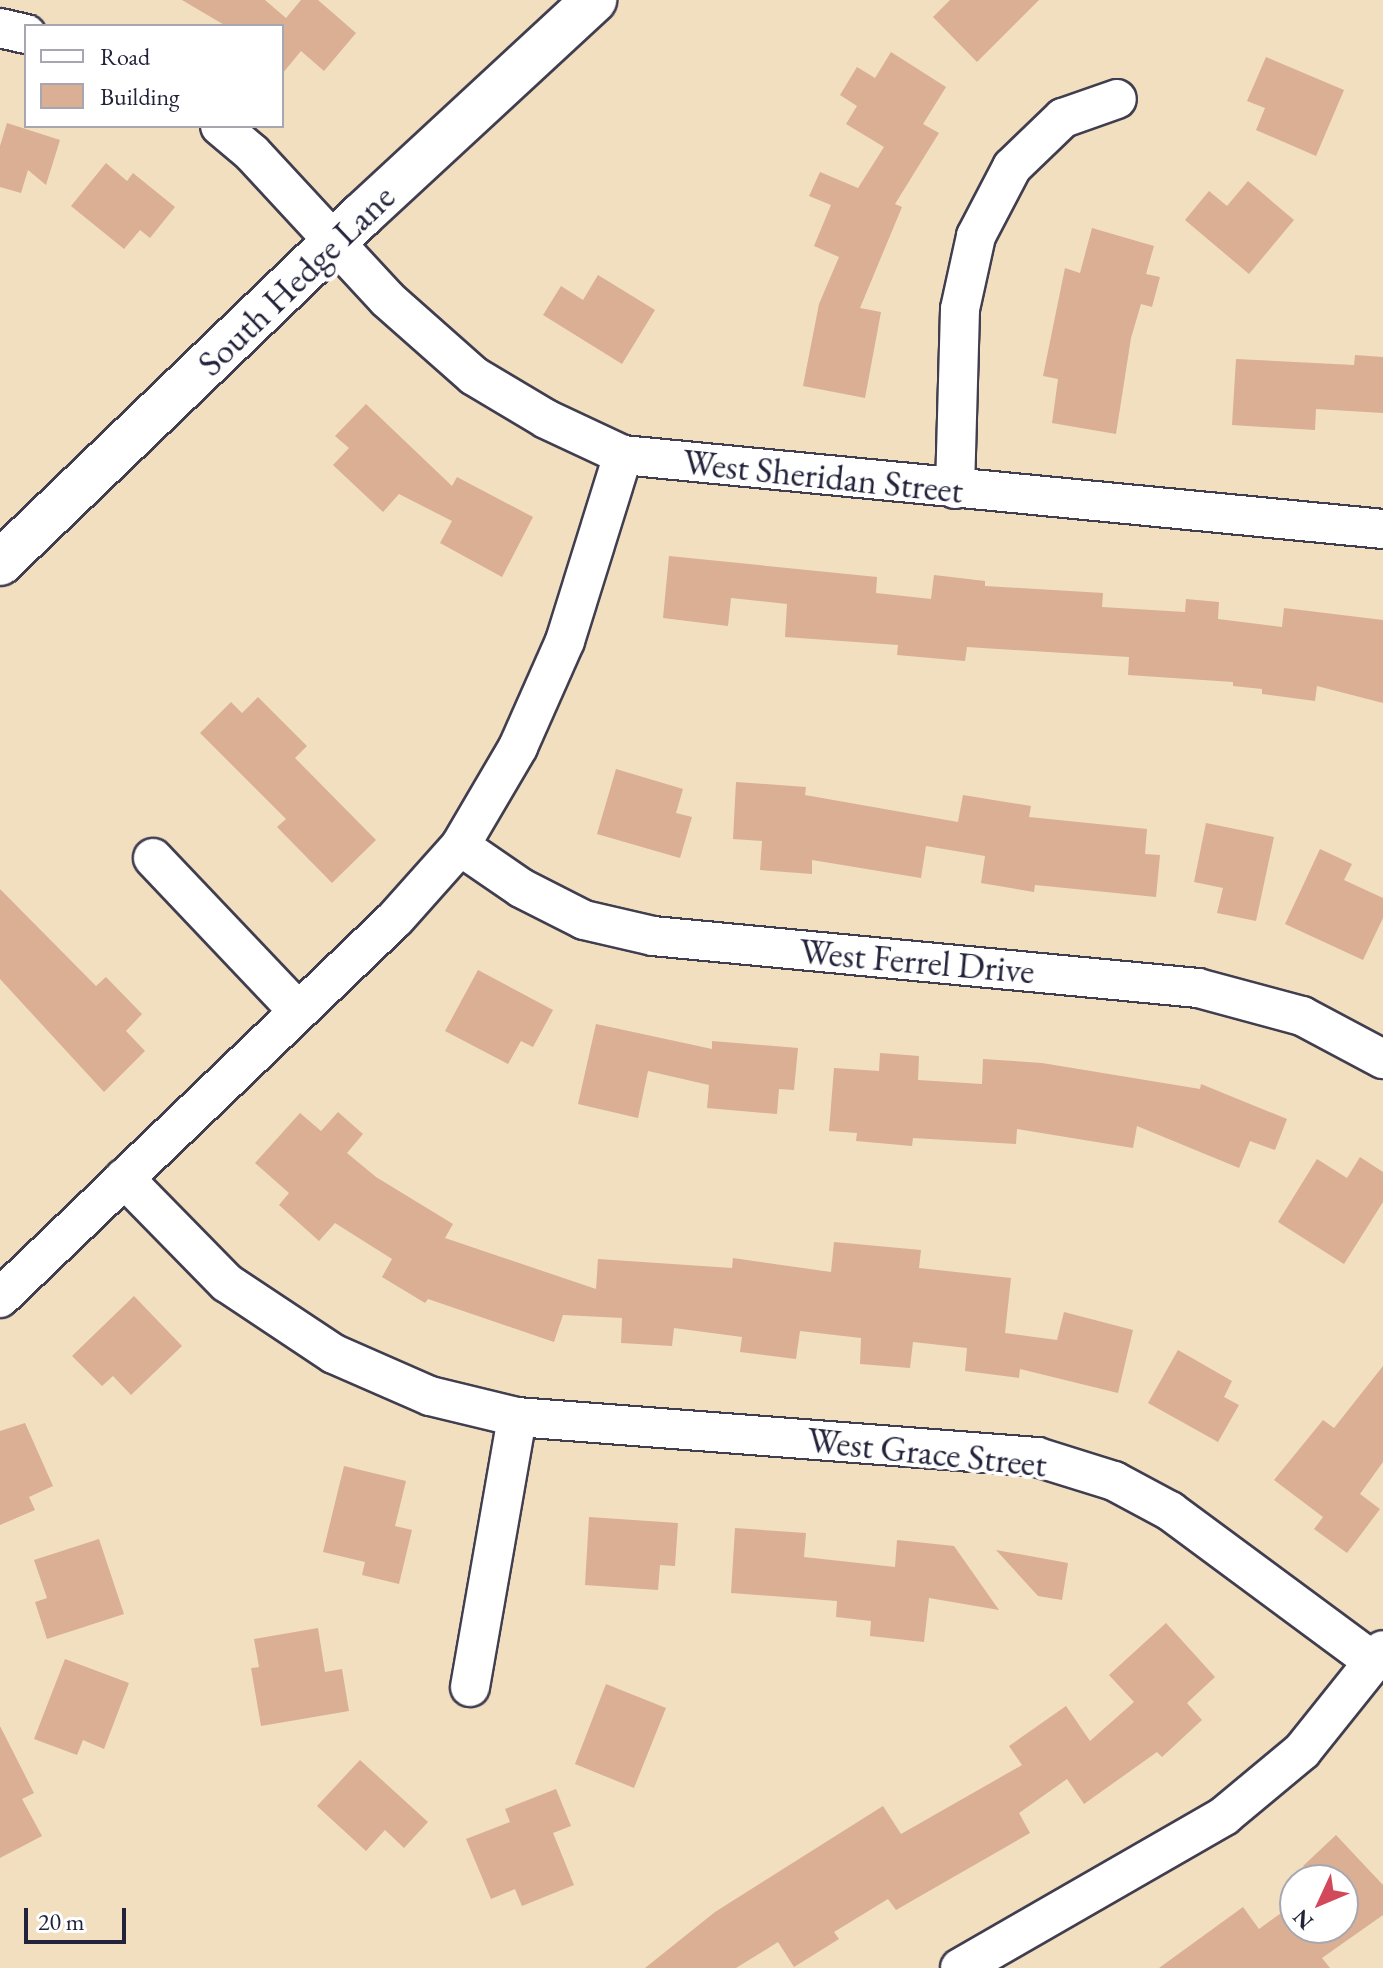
<!DOCTYPE html>
<style>
body{margin:0}
#map{position:relative;width:1383px;height:1968px;overflow:hidden;background:#f1dfc0;font-family:"EB Garamond",serif}
div>[style]{position:absolute}
.building>*{inset:0;background:#dbaf93}
.roads{filter:drop-shadow(2px 0 #413e4f) drop-shadow(-2px 0 #413e4f) drop-shadow(0 2px #413e4f) drop-shadow(0 -2px #413e4f)}
.minor>*{height:38px;margin:-19px;padding:0 19px;transform-origin:19px;border-radius:19px;background:#fff}
.tertiary>*{height:44px;margin:-22px;padding:0 22px;transform-origin:22px;border-radius:22px;background:#fff}
span{translate:-50% -50%;white-space:nowrap;text-align:center;line-height:1.15;-webkit-text-stroke:8px #fff;paint-order:stroke}
.street-label{font-size:36px;color:#22223b}
.legend{position:absolute;left:24px;top:24px;width:260px;height:104px;box-sizing:border-box;background:#fff;border:2px solid #a7a7b1;margin:0;padding:10px 14px;list-style:none;font-size:24px;color:#22223b}
.legend li{display:flex;align-items:center;gap:16px;height:40px}
.legend b{width:40px;border:2px solid #a7a7b1}
.north{position:absolute;left:1279px;top:1864px;width:80px;height:80px;box-sizing:border-box;background:#fff;border:2px solid #a7a7b1;border-radius:50%;rotate:226deg;font-size:22px;font-weight:700;line-height:32px;text-align:center;color:#22223b}
.north::after{content:'';display:block;margin:auto;width:28px;height:36px;background:#d1495b;clip-path:polygon(50% 0,100% 100%,50% 72%,0 100%)}
.scale{position:absolute;left:24px;top:1908px;width:102px;height:36px;box-sizing:border-box;border:4px solid #22223b;border-top:0;padding-left:10px;font-size:24px;line-height:28px;white-space:nowrap;color:#22223b;-webkit-text-stroke:6px #fff;paint-order:stroke}
</style>
<div id="map">
<div class="building">
<div style="clip-path:polygon(182px 0,265px 0,286px 18px,301px 0,318px 0,356px 33px,324px 71px,301px 51px,282px 74px,282px 26px,226px 26px)"></div>
<div style="clip-path:polygon(950px 0,1039px 0,977px 62px,933px 17px)"></div>
<div style="clip-path:polygon(891px 52px,946px 87px,923px 124px,939px 133px,895px 204px,902px 207px,860px 308px,881px 312px,865px 398px,803px 386px,819px 304px,839px 257px,814px 246px,831px 205px,809px 196px,820px 172px,858px 188px,884px 147px,846px 124px,857px 106px,840px 95px,857px 67px,875px 78px)"></div>
<div style="clip-path:polygon(1266px 57px,1344px 90px,1316px 156px,1256px 130px,1265px 108px,1247px 101px)"></div>
<div style="clip-path:polygon(7px 123px,60px 140px,46px 185px,28px 170px,21px 193px,0 187px,0 146px)"></div>
<div style="clip-path:polygon(106px 163px,127px 181px,133px 173px,175px 207px,150px 238px,140px 230px,124px 249px,71px 206px)"></div>
<div style="clip-path:polygon(1248px 181px,1294px 220px,1249px 274px,1185px 220px,1209px 191px,1227px 206px)"></div>
<div style="clip-path:polygon(1092px 228px,1154px 246px,1146px 274px,1160px 277px,1152px 307px,1141px 304px,1131px 338px,1116px 434px,1052px 423px,1058px 379px,1043px 376px,1065px 268px,1080px 273px)"></div>
<div style="clip-path:polygon(598px 275px,655px 310px,622px 364px,543px 315px,561px 286px,583px 300px)"></div>
<div style="clip-path:polygon(1355px 355px,1383px 357px,1383px 413px,1316px 409px,1315px 430px,1232px 425px,1236px 359px,1354px 365px)"></div>
<div style="clip-path:polygon(366px 404px,452px 486px,457px 477px,533px 517px,502px 577px,440px 543px,452px 521px,399px 494px,383px 512px,333px 465px,349px 448px,335px 436px)"></div>
<div style="clip-path:polygon(669px 556px,877px 577px,876px 593px,931px 599px,934px 575px,985px 581px,985px 586px,1103px 593px,1102px 607px,1185px 612px,1186px 599px,1219px 602px,1218px 619px,1282px 627px,1284px 608px,1383px 620px,1383px 703px,1317px 686px,1315px 701px,1262px 694px,1262px 689px,1233px 686px,1233px 682px,1128px 675px,1129px 657px,967px 647px,965px 661px,897px 655px,898px 645px,785px 637px,787px 604px,731px 598px,728px 626px,663px 618px)"></div>
<div style="clip-path:polygon(258px 697px,307px 746px,295px 758px,376px 840px,332px 883px,277px 827px,286px 819px,200px 733px,231px 702px,242px 713px)"></div>
<div style="clip-path:polygon(616px 769px,683px 789px,676px 813px,692px 817px,680px 858px,597px 834px)"></div>
<div style="clip-path:polygon(736px 782px,806px 787px,805px 795px,958px 822px,963px 795px,1031px 806px,1029px 817px,1147px 829px,1145px 854px,1160px 855px,1156px 897px,1035px 885px,1034px 892px,981px 883px,985px 856px,926px 846px,921px 878px,812px 860px,812px 874px,760px 870px,762px 841px,733px 839px)"></div>
<div style="clip-path:polygon(1206px 823px,1274px 837px,1256px 921px,1217px 913px,1223px 888px,1194px 882px)"></div>
<div style="clip-path:polygon(1320px 849px,1352px 864px,1344px 880px,1383px 898px,1383px 918px,1363px 960px,1285px 924px)"></div>
<div style="clip-path:polygon(0 889px,96px 986px,106px 977px,142px 1014px,126px 1031px,145px 1051px,104px 1092px,0 979px)"></div>
<div style="clip-path:polygon(478px 970px,553px 1010px,533px 1047px,521px 1041px,508px 1064px,445px 1031px)"></div>
<div style="clip-path:polygon(596px 1024px,712px 1049px,712px 1041px,798px 1048px,794px 1090px,779px 1089px,777px 1114px,707px 1108px,709px 1085px,648px 1071px,638px 1118px,578px 1104px)"></div>
<div style="clip-path:polygon(880px 1053px,919px 1056px,918px 1080px,982px 1084px,983px 1059px,1042px 1063px,1200px 1089px,1201px 1084px,1287px 1119px,1275px 1150px,1250px 1141px,1239px 1168px,1137px 1126px,1133px 1148px,1017px 1129px,1016px 1144px,913px 1138px,912px 1146px,856px 1141px,857px 1133px,829px 1131px,834px 1068px,879px 1071px)"></div>
<div style="clip-path:polygon(338px 1112px,363px 1134px,347px 1153px,376px 1177px,453px 1224px,445px 1238px,596px 1289px,598px 1259px,732px 1268px,733px 1258px,831px 1272px,834px 1242px,921px 1250px,919px 1268px,1011px 1278px,1005px 1333px,1057px 1340px,1064px 1312px,1133px 1330px,1118px 1393px,1020px 1369px,1019px 1378px,965px 1371px,967px 1348px,913px 1342px,910px 1368px,860px 1364px,861px 1338px,800px 1331px,796px 1359px,740px 1352px,742px 1337px,674px 1328px,672px 1346px,621px 1343px,622px 1318px,563px 1315px,554px 1342px,428px 1299px,425px 1303px,382px 1277px,392px 1259px,335px 1223px,319px 1241px,279px 1205px,289px 1193px,255px 1163px,300px 1113px,321px 1131px)"></div>
<div style="clip-path:polygon(1360px 1157px,1383px 1172px,1383px 1202px,1344px 1264px,1278px 1222px,1317px 1159px,1347px 1178px)"></div>
<div style="clip-path:polygon(134px 1296px,182px 1346px,131px 1395px,113px 1376px,102px 1386px,72px 1356px)"></div>
<div style="clip-path:polygon(1178px 1350px,1232px 1381px,1224px 1397px,1239px 1405px,1218px 1442px,1148px 1403px)"></div>
<div style="clip-path:polygon(1383px 1366px,1383px 1462px,1360px 1494px,1380px 1509px,1347px 1553px,1314px 1529px,1323px 1517px,1274px 1480px,1323px 1420px,1334px 1428px)"></div>
<div style="clip-path:polygon(25px 1423px,53px 1486px,29px 1497px,35px 1510px,0 1525px,0 1431px)"></div>
<div style="clip-path:polygon(344px 1466px,406px 1481px,395px 1526px,412px 1530px,399px 1584px,362px 1575px,365px 1562px,323px 1552px)"></div>
<div style="clip-path:polygon(589px 1517px,678px 1523px,675px 1566px,660px 1565px,658px 1590px,585px 1585px)"></div>
<div style="clip-path:polygon(735px 1528px,806px 1533px,804px 1557px,895px 1567px,897px 1540px,954px 1546px,999px 1610px,929px 1598px,924px 1642px,870px 1636px,871px 1621px,836px 1617px,837px 1601px,731px 1593px)"></div>
<div style="clip-path:polygon(99px 1539px,124px 1614px,47px 1639px,35px 1602px,47px 1598px,34px 1560px)"></div>
<div style="clip-path:polygon(996px 1550px,1068px 1563px,1062px 1600px,1038px 1596px)"></div>
<div style="clip-path:polygon(1166px 1623px,1215px 1677px,1187px 1703px,1202px 1720px,1162px 1757px,1157px 1752px,1084px 1804px,1067px 1779px,1019px 1813px,1030px 1833px,896px 1910px,888px 1899px,834px 1932px,839px 1939px,794px 1967px,778px 1942px,736px 1968px,645px 1968px,715px 1912px,883px 1806px,901px 1834px,1022px 1765px,1009px 1746px,1066px 1706px,1090px 1741px,1134px 1702px,1109px 1675px)"></div>
<div style="clip-path:polygon(318px 1628px,325px 1672px,342px 1669px,349px 1711px,261px 1726px,251px 1668px,259px 1667px,254px 1639px)"></div>
<div style="clip-path:polygon(65px 1659px,129px 1683px,104px 1749px,83px 1740px,77px 1755px,34px 1739px)"></div>
<div style="clip-path:polygon(606px 1684px,666px 1708px,634px 1788px,575px 1764px)"></div>
<div style="clip-path:polygon(0 1726px,34px 1793px,22px 1799px,42px 1836px,0 1858px)"></div>
<div style="clip-path:polygon(360px 1760px,428px 1822px,404px 1848px,385px 1830px,366px 1851px,317px 1806px)"></div>
<div style="clip-path:polygon(556px 1789px,571px 1826px,553px 1833px,574px 1885px,522px 1906px,515px 1889px,491px 1899px,466px 1839px,510px 1822px,505px 1809px)"></div>
<div style="clip-path:polygon(1336px 1835px,1383px 1885px,1383px 1915px,1322px 1958px,1330px 1968px,1159px 1968px,1243px 1907px,1259px 1929px,1295px 1903px,1295px 1928px,1343px 1928px,1343px 1880px,1316px 1880px,1303px 1866px)"></div>
</div>
<div class="roads">
<div class="minor">
<div style="left:0;top:28px;width:27px;rotate:13deg"></div>
<div style="left:220px;top:126px;width:42px;rotate:40.2deg"></div>
<div style="left:252px;top:153px;width:199px;rotate:47.2deg"></div>
<div style="left:387px;top:299px;width:116px;rotate:41.5deg"></div>
<div style="left:474px;top:376px;width:84px;rotate:30.8deg"></div>
<div style="left:546px;top:419px;width:85px;rotate:25.1deg"></div>
<div style="left:623px;top:455px;width:764px;rotate:5.56deg"></div>
<div style="left:955px;top:489px;width:180px;rotate:-88.4deg"></div>
<div style="left:960px;top:309px;width:75px;rotate:-77.6deg"></div>
<div style="left:976px;top:236px;width:78px;rotate:-62.4deg"></div>
<div style="left:1012px;top:167px;width:71px;rotate:-43.9deg"></div>
<div style="left:1063px;top:118px;width:57px;rotate:-19.4deg"></div>
<div style="left:460px;top:846px;width:74px;rotate:34.5deg"></div>
<div style="left:521px;top:888px;width:71px;rotate:26.9deg"></div>
<div style="left:584px;top:920px;width:71px;rotate:13.1deg"></div>
<div style="left:653px;top:936px;width:547px;rotate:5.45deg"></div>
<div style="left:1198px;top:988px;width:108px;rotate:15.1deg"></div>
<div style="left:1302px;top:1016px;width:92px;rotate:28deg"></div>
<div style="left:153px;top:858px;width:211px;rotate:46.5deg"></div>
<div style="left:124px;top:1178px;width:147px;rotate:45.6deg"></div>
<div style="left:227px;top:1283px;width:128px;rotate:33.6deg"></div>
<div style="left:334px;top:1354px;width:105px;rotate:23.6deg"></div>
<div style="left:430px;top:1396px;width:89px;rotate:13.6deg"></div>
<div style="left:517px;top:1417px;width:522px;rotate:4.4deg"></div>
<div style="left:1037px;top:1457px;width:81px;rotate:17.3deg"></div>
<div style="left:1114px;top:1481px;width:64px;rotate:28.2deg"></div>
<div style="left:1170px;top:1511px;width:254px;rotate:36.5deg"></div>
<div style="left:0;top:1298px;width:547px;rotate:-43.82deg"></div>
<div style="left:395px;top:919px;width:98px;rotate:-48.3deg"></div>
<div style="left:460px;top:846px;width:115px;rotate:-59.6deg"></div>
<div style="left:518px;top:747px;width:116px;rotate:-66.1deg"></div>
<div style="left:565px;top:641px;width:195px;rotate:-72.7deg"></div>
<div style="left:470px;top:1687px;width:274px;rotate:-80.1deg"></div>
<div style="left:960px;top:1968px;width:305px;rotate:-29.9deg"></div>
<div style="left:1224px;top:1816px;width:102px;rotate:-39.8deg"></div>
<div style="left:1302px;top:1751px;width:129px;rotate:-51.3deg"></div>
</div>
<div class="tertiary">
<div style="left:0;top:563px;width:501px;rotate:-43.87deg"></div>
<div style="left:361px;top:216px;width:318px;rotate:-42.8deg"></div>
</div>
</div>
<div class="street-label">
<span style="left:296px;top:280px;rotate:-44deg">South Hedge Lane</span>
<span style="left:823px;top:476px;rotate:6deg">West Sheridan Street</span>
<span style="left:917px;top:961px;rotate:5deg">West Ferrel Drive</span>
<span style="left:927px;top:1452px;rotate:6deg">West Grace Street</span>
</div>
<ul class="legend">
<li><b style="height:10px;background:#fff"></b>Road</li>
<li><b style="height:22px;background:#dbaf93"></b>Building</li>
</ul>
<div class="north">N</div>
<div class="scale">20 m</div>
</div>
